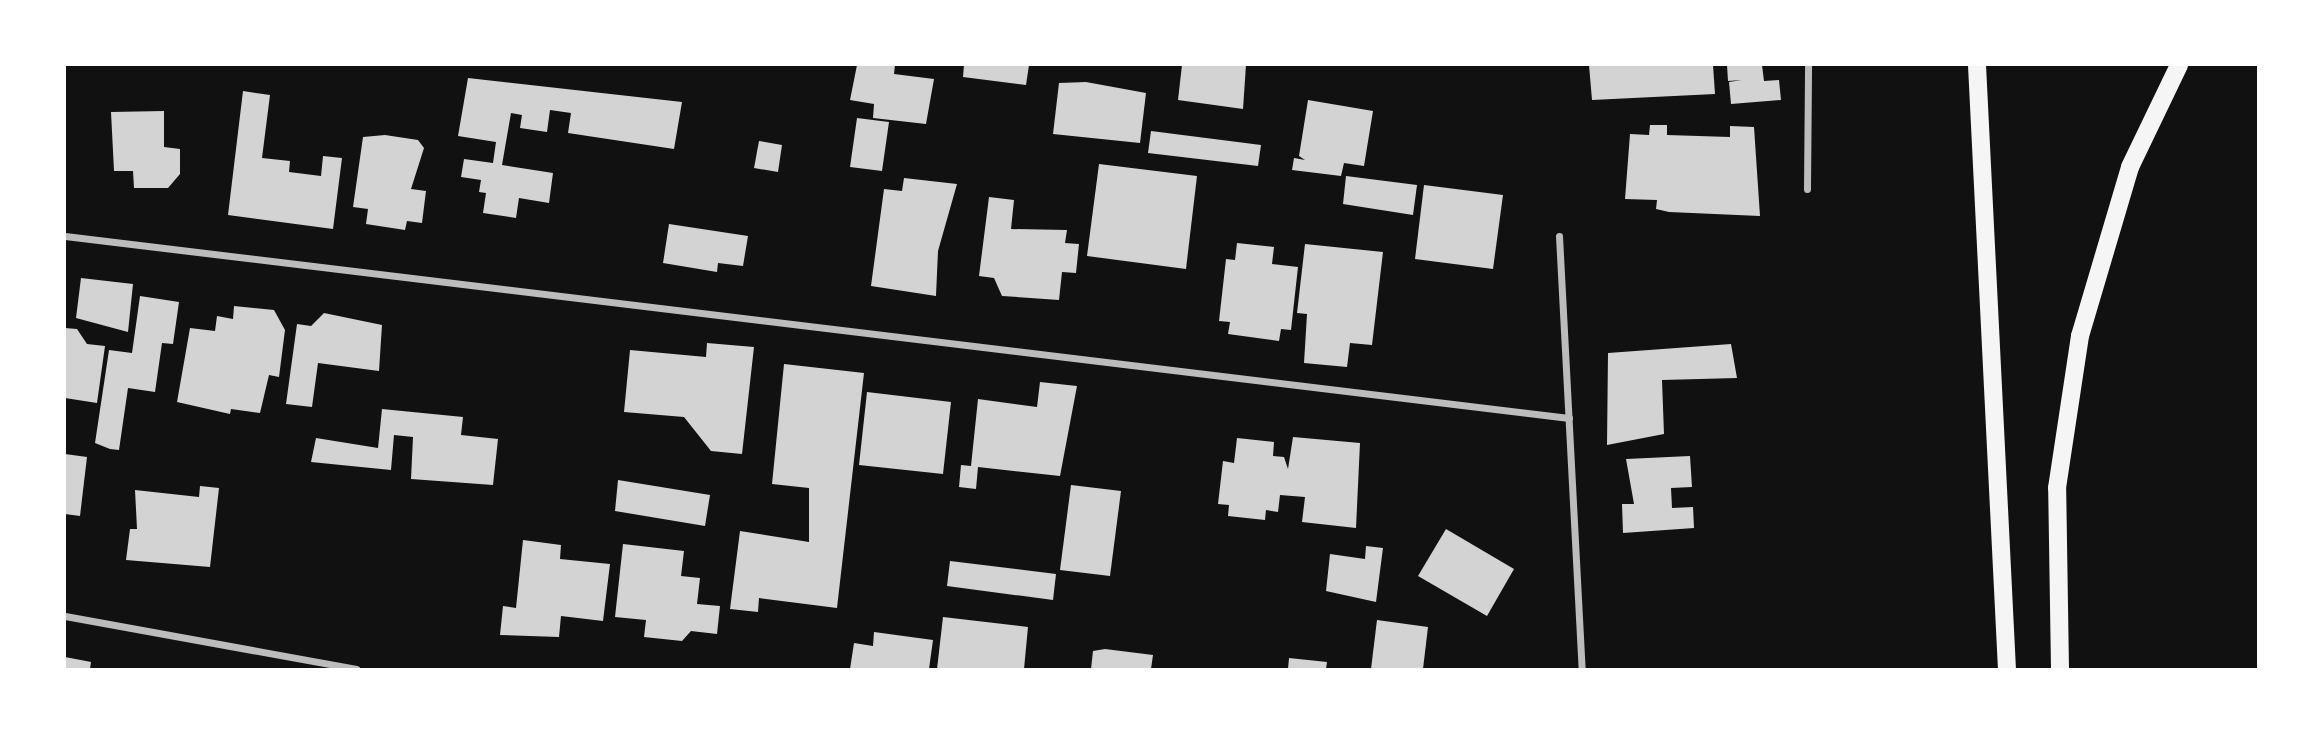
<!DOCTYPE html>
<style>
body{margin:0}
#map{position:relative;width:2323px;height:734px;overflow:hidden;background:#111;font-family:"Work Sans",sans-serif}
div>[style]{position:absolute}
.building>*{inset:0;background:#d3d3d3}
.minor>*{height:7px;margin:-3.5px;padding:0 3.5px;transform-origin:3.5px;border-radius:3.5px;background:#bcbcbc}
.primary>*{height:18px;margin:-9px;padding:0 9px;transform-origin:9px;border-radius:9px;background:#f5f5f5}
span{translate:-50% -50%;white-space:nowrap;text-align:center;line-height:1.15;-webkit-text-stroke:5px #fff;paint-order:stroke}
.frame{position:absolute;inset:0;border:66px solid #fff;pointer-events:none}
</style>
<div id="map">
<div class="building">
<div style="clip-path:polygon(857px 65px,895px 65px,894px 74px,934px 79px,926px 124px,873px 118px,874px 104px,850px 100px)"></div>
<div style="clip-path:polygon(964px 65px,1029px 65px,1026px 85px,963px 77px)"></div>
<div style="clip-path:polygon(1182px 65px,1246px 65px,1243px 109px,1178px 100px)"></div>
<div style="clip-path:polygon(1589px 65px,1713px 65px,1715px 94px,1592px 100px)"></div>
<div style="clip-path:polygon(1727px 65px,1762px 65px,1764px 81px,1779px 80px,1781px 100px,1731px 104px,1729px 82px,1742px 80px,1728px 81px)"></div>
<div style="clip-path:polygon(468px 78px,682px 102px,674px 149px,568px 133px,571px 113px,550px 110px,547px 132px,520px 128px,522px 115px,511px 113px,502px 165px,553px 173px,549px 203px,519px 198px,516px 218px,483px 213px,486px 193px,479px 192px,481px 180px,461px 177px,464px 159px,493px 163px,496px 142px,458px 136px)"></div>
<div style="clip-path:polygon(1086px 82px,1146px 93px,1140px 143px,1053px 134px,1059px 83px)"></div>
<div style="clip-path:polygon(243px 91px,270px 95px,262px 158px,290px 161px,289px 172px,321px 176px,323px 156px,342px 158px,333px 229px,228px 215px)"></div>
<div style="clip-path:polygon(1308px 100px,1373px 111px,1364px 166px,1344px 163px,1341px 176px,1292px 170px,1294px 158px,1305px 160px,1299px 156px)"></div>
<div style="clip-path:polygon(164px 111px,164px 147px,180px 149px,180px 174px,168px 188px,134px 188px,133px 171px,114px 171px,111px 112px)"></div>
<div style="clip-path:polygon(857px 118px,889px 122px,882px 171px,850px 167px)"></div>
<div style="clip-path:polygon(1650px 125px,1667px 125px,1667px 135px,1730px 137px,1730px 126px,1754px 127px,1760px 216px,1669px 212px,1656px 209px,1657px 200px,1625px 199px,1630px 134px,1649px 135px)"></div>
<div style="clip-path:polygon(1151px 131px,1261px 145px,1258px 166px,1148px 153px)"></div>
<div style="clip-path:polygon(385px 135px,418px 140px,424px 148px,411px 189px,426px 191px,422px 223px,407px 221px,405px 230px,366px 224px,368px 209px,353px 207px,363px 137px)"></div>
<div style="clip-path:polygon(759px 141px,782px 145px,778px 172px,754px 168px)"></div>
<div style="clip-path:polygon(1099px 164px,1197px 176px,1186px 269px,1087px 256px)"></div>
<div style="clip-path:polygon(1346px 176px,1417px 185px,1413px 215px,1343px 204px)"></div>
<div style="clip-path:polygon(904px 178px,957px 184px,938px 251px,936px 296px,871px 286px,884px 189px,902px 191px)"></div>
<div style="clip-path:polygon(1424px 185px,1503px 195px,1493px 269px,1415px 259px)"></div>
<div style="clip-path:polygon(989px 197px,1014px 200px,1011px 229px,1067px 230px,1065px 243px,1079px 244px,1076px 273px,1062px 272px,1059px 300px,1002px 296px,994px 278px,979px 276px)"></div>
<div style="clip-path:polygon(669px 224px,748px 236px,743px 266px,718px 263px,717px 272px,663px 263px)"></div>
<div style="clip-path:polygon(1237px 243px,1274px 247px,1272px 264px,1298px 267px,1291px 330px,1281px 329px,1279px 341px,1228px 334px,1230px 322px,1219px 321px,1226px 259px,1235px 260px)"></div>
<div style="clip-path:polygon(1305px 244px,1383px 252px,1372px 345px,1350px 343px,1347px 367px,1304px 363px,1307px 314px,1297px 313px)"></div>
<div style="clip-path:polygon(81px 278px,133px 284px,128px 332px,76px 318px)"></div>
<div style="clip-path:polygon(140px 296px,179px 302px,173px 344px,162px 343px,155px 392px,128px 388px,119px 450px,110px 449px,95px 443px,109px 350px,132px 353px)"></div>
<div style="clip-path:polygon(234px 306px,274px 310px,285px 330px,279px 377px,269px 375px,260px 413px,231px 409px,230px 414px,177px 402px,190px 328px,215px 331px,217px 316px,233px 319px)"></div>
<div style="clip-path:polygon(324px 313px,382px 325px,379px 371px,318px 363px,312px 407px,286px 404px,297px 324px,311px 326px)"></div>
<div style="clip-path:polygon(65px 328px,77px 329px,87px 344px,105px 346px,97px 403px,65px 398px)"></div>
<div style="clip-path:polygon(707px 343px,754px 347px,742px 454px,711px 451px,684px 417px,624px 412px,630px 350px,706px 357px)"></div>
<div style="clip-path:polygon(1731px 344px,1737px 378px,1662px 380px,1664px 434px,1607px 445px,1608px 353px)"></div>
<div style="clip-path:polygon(784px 364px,864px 373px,837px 608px,759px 598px,758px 612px,730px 609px,740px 531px,809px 542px,809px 488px,772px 484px)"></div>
<div style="clip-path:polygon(1040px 382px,1077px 386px,1060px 476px,978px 467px,976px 489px,959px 487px,961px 465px,971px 466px,978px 399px,1037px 407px)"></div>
<div style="clip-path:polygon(867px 392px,951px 402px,943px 474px,859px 465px)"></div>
<div style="clip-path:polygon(382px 409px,463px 417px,461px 435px,498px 439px,493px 485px,411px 479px,413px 437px,394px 435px,391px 470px,311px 462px,316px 438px,378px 448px)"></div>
<div style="clip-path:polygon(1293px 437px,1360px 443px,1356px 528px,1302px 522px,1305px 497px,1280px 495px,1278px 512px,1266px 510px,1265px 520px,1228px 516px,1229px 505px,1218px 504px,1223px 461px,1234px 463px,1237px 438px,1274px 442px,1273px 456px,1284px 457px,1288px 469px)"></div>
<div style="clip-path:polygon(65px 454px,87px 457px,80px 516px,65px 514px)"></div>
<div style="clip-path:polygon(1690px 456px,1692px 487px,1671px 488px,1672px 508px,1693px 507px,1694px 528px,1623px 533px,1622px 504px,1634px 504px,1626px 459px)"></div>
<div style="clip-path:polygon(618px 480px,710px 495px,705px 526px,615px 511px)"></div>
<div style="clip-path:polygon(1071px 485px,1121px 491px,1110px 576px,1060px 570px)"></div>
<div style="clip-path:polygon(200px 486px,219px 488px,210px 567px,126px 560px,130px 529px,137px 529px,135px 490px,199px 497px)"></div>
<div style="clip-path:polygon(1446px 529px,1514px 569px,1487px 616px,1418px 576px)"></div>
<div style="clip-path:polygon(523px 540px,561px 545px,560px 559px,610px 564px,603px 621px,561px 616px,559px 637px,500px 635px,503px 606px,516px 608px)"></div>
<div style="clip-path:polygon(623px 544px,684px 551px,681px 576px,700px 578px,697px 604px,720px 606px,717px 634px,691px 631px,682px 641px,644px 637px,646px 620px,615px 617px)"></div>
<div style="clip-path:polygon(1366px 546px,1383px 548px,1376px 602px,1326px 591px,1330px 554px,1365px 559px)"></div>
<div style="clip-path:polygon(950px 561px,1056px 574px,1053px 600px,947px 586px)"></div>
<div style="clip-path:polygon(943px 617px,1028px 627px,1024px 669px,937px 669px)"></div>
<div style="clip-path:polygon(1377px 620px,1428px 627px,1423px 669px,1371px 669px)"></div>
<div style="clip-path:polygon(874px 632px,933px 640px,929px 669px,850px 669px,854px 643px,873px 646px)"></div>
<div style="clip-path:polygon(1105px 649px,1153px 655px,1151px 669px,1091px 669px,1093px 651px)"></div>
<div style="clip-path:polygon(65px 657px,91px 662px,90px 669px,65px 669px)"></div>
<div style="clip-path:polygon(1289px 658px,1327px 662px,1326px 669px,1288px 669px)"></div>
</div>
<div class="minor">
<div style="left:1807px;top:189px;width:124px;rotate:-89.5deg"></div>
<div style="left:65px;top:236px;width:1515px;rotate:6.9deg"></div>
<div style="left:1559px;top:236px;width:434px;rotate:87deg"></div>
<div style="left:65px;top:616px;width:296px;rotate:10.3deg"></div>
</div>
<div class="primary">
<div style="left:1977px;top:65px;width:605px;rotate:87.16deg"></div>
<div style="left:2060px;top:669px;width:181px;rotate:-90.9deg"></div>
<div style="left:2057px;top:488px;width:154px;rotate:-81.4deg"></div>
<div style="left:2080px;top:336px;width:176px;rotate:-73.5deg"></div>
<div style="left:2130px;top:167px;width:113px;rotate:-64.3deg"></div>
</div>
<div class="frame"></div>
</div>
